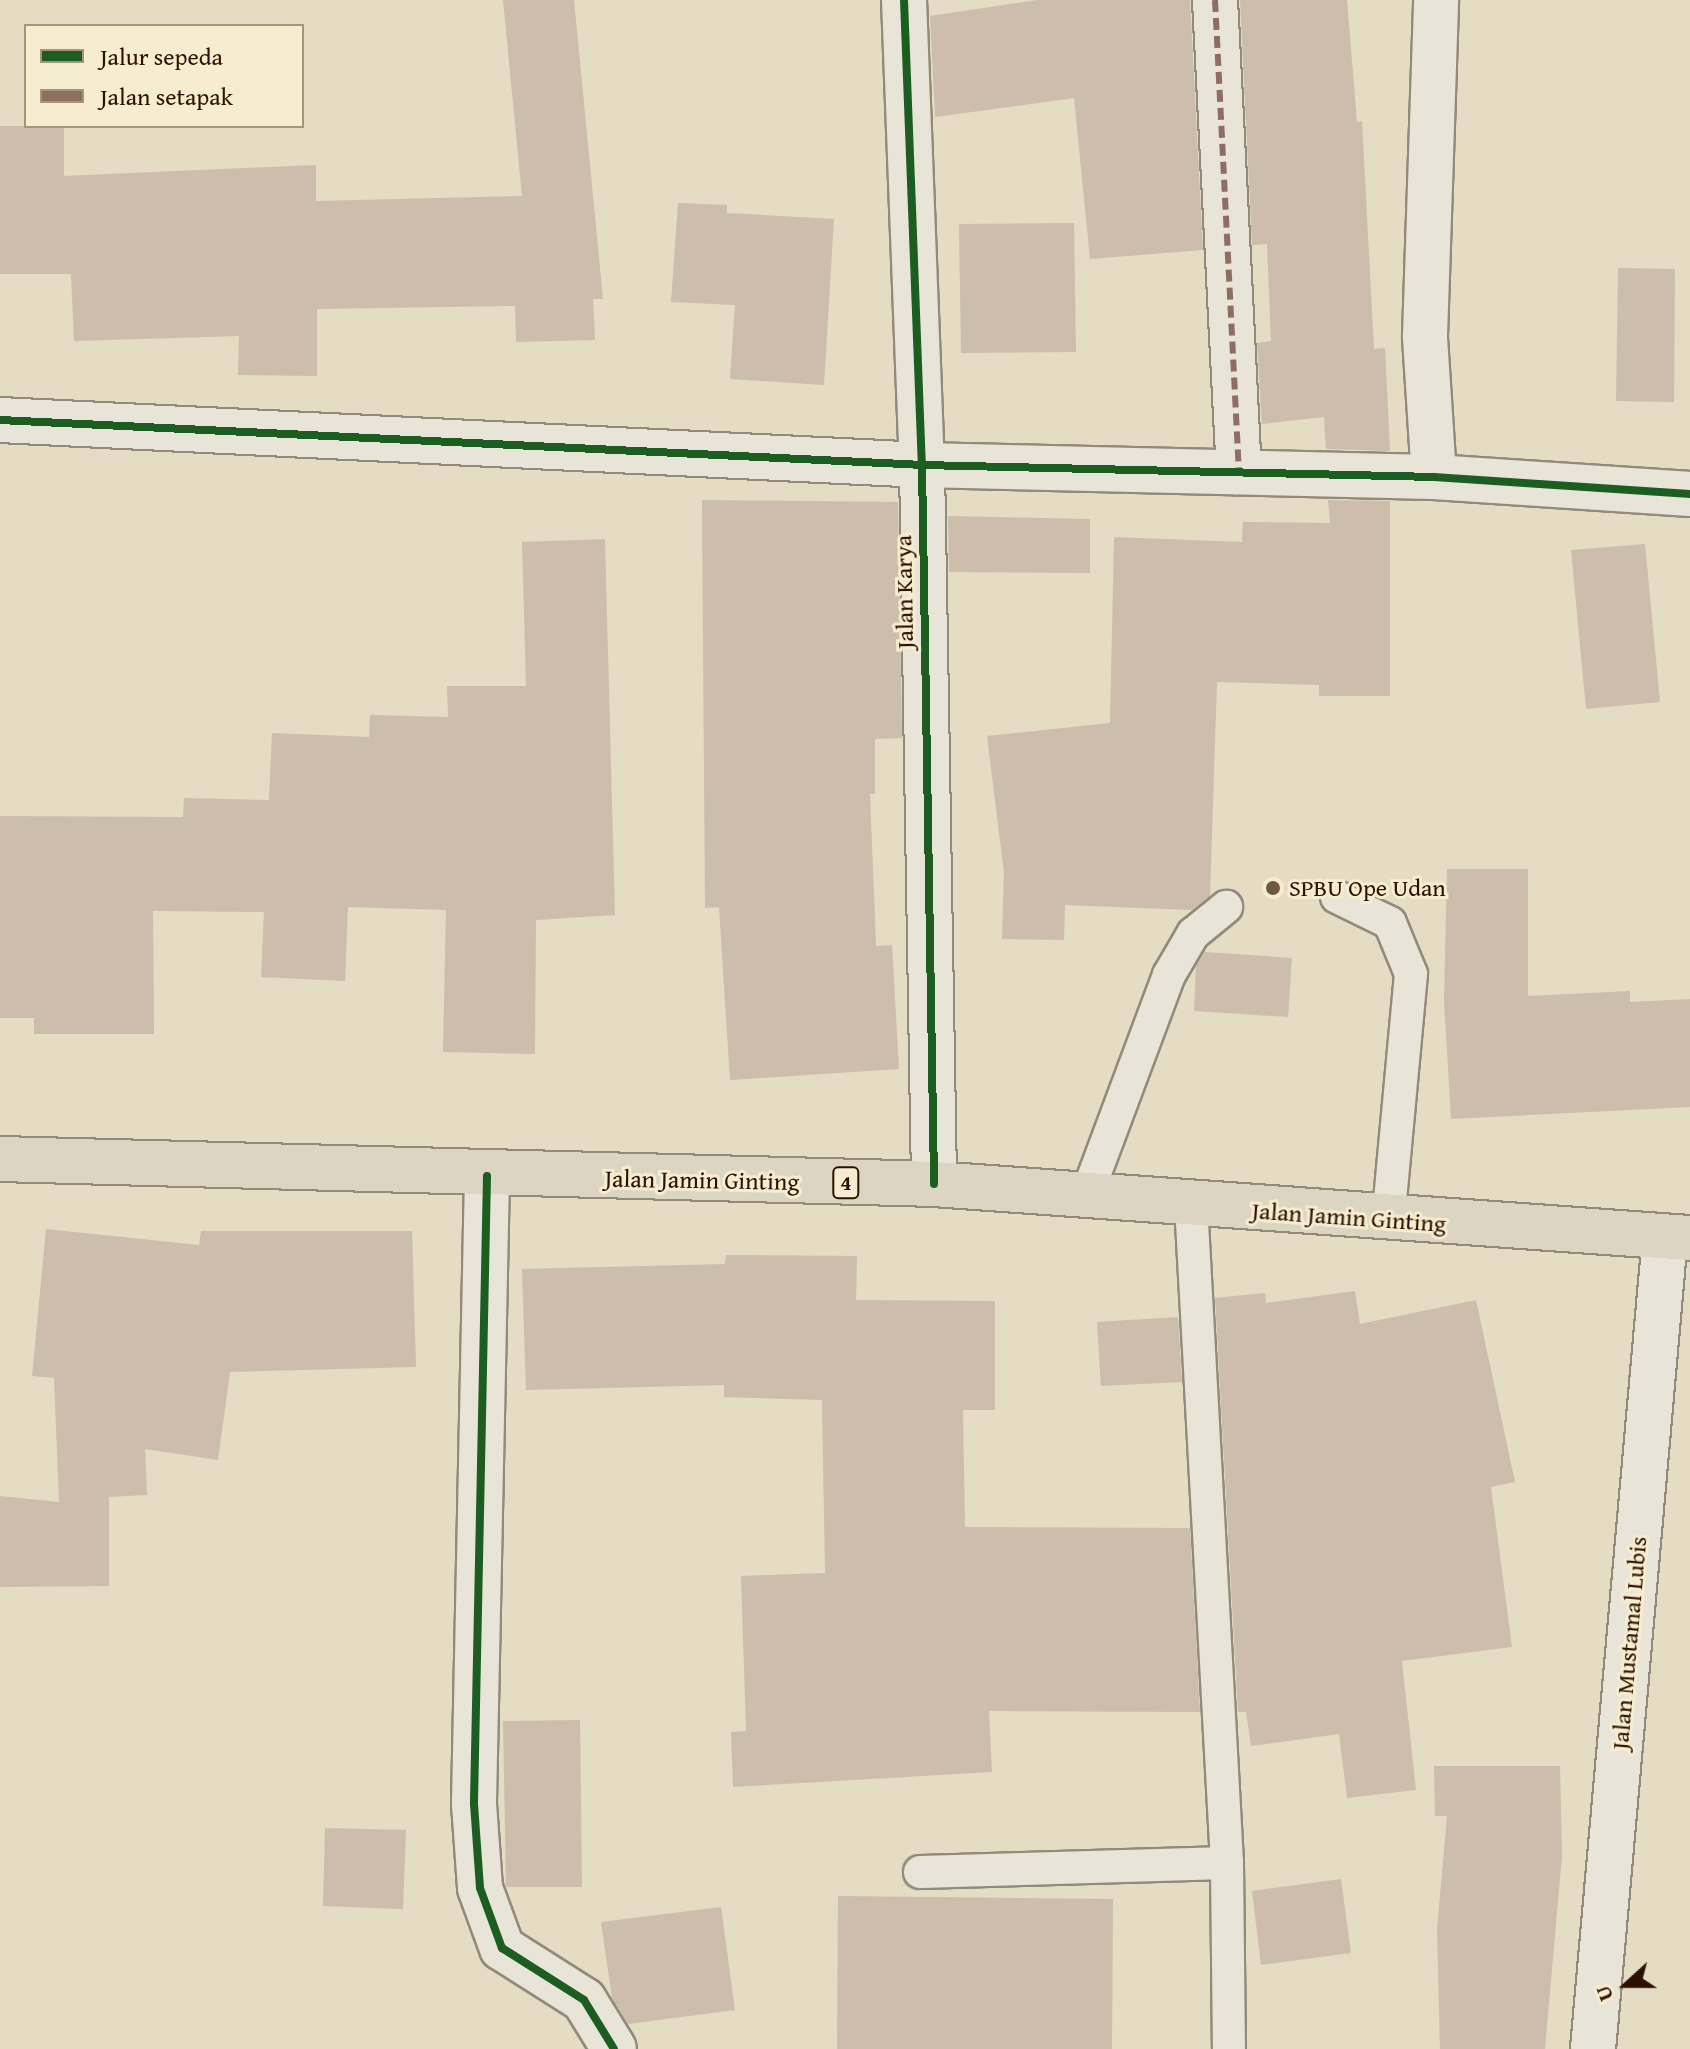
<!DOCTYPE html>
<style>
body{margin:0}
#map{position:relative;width:1690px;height:2049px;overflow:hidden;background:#e4dcc3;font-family:"Gentium Book Plus",serif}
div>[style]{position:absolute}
.building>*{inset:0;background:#ccbdac}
.roads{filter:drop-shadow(2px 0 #928a7a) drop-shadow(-2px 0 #928a7a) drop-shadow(0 2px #928a7a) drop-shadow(0 -2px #928a7a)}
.service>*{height:32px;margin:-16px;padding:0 16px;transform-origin:16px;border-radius:16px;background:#e9e4d8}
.minor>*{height:44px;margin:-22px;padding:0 22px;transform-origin:22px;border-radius:22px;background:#e9e4d8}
.trunk>*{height:44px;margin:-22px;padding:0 22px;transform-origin:22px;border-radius:22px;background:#dcd5c3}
.quiet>*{height:6px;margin-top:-3px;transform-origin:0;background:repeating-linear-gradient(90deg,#8d6e63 0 12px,transparent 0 18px)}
.cycleway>*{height:8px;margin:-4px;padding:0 4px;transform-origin:4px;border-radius:4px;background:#1b5e20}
.dots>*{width:22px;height:22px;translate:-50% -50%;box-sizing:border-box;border:4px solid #f6edd0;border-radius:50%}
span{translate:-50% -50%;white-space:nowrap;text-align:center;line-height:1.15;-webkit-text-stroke:6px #f6edd0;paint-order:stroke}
.shield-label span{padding:2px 6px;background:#f6edd0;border:2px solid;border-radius:6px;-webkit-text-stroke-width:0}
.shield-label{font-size:22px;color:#2d1100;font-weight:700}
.street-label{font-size:24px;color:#2d1100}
.poi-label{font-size:24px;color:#2d1100}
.left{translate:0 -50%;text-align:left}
.legend{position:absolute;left:24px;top:24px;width:280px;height:104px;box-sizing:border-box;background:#f6edd0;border:2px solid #a6957d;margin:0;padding:10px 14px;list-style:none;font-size:24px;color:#2d1100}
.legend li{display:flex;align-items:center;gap:16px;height:40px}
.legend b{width:40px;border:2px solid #a6957d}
.north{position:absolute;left:1586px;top:1945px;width:80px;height:80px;-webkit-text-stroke:6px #f6edd0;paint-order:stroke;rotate:249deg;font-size:22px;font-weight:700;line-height:32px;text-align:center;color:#2d1100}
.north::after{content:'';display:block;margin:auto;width:28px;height:36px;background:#2d1100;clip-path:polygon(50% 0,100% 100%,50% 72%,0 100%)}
</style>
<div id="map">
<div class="building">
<div style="clip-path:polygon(503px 0,574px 0,603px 299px,593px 299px,595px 340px,516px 342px,515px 306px,317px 309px,317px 376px,238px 375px,239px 336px,74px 341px,71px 274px,0 274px,0 126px,64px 126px,64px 176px,316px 165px,316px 201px,522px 196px)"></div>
<div style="clip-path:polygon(1037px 0,1190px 0,1203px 250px,1090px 259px,1074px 98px,935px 117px,930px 16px)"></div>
<div style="clip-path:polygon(1240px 0,1347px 0,1357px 122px,1362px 121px,1374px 349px,1385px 348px,1390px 451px,1326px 449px,1324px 417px,1262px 424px,1257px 343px,1271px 341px,1267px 244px,1252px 245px)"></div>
<div style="clip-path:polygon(678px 203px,727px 205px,727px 213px,834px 219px,824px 385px,730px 379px,735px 305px,671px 302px)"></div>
<div style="clip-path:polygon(1074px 223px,1076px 352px,961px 353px,959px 224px)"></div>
<div style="clip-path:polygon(1618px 268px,1675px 269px,1674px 402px,1616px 401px)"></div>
<div style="clip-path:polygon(702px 500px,898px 502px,902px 738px,875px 739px,875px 794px,870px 794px,876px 946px,892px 945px,899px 1069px,730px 1080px,719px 907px,705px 908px)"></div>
<div style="clip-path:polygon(1328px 500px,1390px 501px,1390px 696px,1319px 696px,1319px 685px,1217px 682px,1210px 896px,1192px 910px,1065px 905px,1064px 940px,1002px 939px,1004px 873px,987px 736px,1110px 723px,1114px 537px,1242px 542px,1243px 522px,1330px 523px)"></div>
<div style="clip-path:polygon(948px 516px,1090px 519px,1090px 573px,949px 572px)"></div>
<div style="clip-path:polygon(605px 539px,615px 915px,536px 920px,535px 1054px,443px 1052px,446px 910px,348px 907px,345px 981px,261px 977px,264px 912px,153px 911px,154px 1034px,34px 1034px,34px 1018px,0 1018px,0 816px,183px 817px,184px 798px,269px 800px,272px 733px,369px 737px,370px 715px,448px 717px,447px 686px,526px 686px,522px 542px)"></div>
<div style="clip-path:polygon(1645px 544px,1660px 702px,1586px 709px,1571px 550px)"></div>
<div style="clip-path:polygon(1447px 869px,1528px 869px,1528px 996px,1630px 991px,1630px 1002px,1690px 999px,1690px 1107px,1451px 1119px,1444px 1001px)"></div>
<div style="clip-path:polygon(1205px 952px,1292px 958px,1288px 1017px,1194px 1011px,1196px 966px)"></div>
<div style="clip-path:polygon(46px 1229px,199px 1245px,201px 1231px,412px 1231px,416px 1367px,230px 1372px,218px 1460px,145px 1449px,147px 1495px,109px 1497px,109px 1586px,0 1587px,0 1496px,59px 1502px,54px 1378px,32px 1376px)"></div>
<div style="clip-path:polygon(726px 1255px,857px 1256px,856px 1300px,995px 1301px,995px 1410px,963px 1410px,965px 1527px,1190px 1528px,1200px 1712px,989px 1711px,992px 1772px,733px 1787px,731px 1732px,746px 1731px,741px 1576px,825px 1573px,822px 1400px,724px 1397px,724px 1385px,526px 1390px,522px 1269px,725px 1264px)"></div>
<div style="clip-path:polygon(1355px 1291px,1360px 1324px,1476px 1300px,1515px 1482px,1491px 1487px,1512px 1647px,1402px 1661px,1416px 1790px,1347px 1798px,1339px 1734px,1251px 1746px,1246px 1712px,1238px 1712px,1215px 1298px,1265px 1293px,1266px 1303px)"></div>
<div style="clip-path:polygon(1178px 1317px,1182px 1382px,1101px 1386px,1097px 1322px)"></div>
<div style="clip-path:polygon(580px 1720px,582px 1887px,506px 1887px,503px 1721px)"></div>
<div style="clip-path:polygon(1434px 1766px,1560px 1766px,1562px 1856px,1545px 2049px,1440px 2049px,1437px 1930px,1447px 1816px,1435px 1816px)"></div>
<div style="clip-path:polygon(325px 1828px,406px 1830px,403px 1909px,323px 1906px)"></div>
<div style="clip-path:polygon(1341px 1879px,1351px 1953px,1261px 1965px,1252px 1891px)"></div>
<div style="clip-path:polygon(838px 1896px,1113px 1899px,1112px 2049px,837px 2049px)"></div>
<div style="clip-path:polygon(721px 1907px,735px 2010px,628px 2024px,612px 1998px,601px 1922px)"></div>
</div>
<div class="roads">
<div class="service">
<div style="left:1337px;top:897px;width:59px;rotate:26.1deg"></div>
<div style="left:1390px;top:923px;width:55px;rotate:67.6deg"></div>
<div style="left:1411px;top:974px;width:248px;rotate:95.3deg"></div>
<div style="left:1086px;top:1197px;width:237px;rotate:-69.5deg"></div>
<div style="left:1169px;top:975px;width:48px;rotate:-59.7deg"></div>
<div style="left:1193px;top:934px;width:43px;rotate:-39.3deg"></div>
<div style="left:1191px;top:1204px;width:660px;rotate:86.87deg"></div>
<div style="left:1227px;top:1863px;width:186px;rotate:89.4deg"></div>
<div style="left:920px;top:1872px;width:307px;rotate:-1.7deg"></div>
</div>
<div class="minor">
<div style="left:904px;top:0;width:465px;rotate:87.8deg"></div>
<div style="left:922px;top:465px;width:719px;rotate:89.04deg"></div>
<div style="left:1215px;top:0;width:473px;rotate:87.1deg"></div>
<div style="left:0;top:420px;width:923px;rotate:2.79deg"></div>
<div style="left:922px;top:465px;width:512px;rotate:1.34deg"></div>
<div style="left:1434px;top:477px;width:257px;rotate:3.8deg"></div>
<div style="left:1434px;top:477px;width:141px;rotate:-93.7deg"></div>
<div style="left:1425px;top:336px;width:336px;rotate:-88.1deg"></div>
<div style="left:487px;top:1176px;width:628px;rotate:91.19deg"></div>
<div style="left:474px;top:1804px;width:84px;rotate:85.9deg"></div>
<div style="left:480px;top:1888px;width:64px;rotate:69.9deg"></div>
<div style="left:502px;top:1948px;width:97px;rotate:32.4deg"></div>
<div style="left:584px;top:2000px;width:57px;rotate:58.5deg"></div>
<div style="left:1593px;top:2049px;width:815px;rotate:-84.93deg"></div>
</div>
<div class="trunk">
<div style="left:0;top:1159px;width:934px;rotate:1.53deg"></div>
<div style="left:934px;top:1184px;width:758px;rotate:4.09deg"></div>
</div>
</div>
<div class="quiet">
<div style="left:1215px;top:0;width:473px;rotate:87.1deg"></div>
</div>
<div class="cycleway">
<div style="left:904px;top:0;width:465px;rotate:87.8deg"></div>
<div style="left:922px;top:465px;width:719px;rotate:89.04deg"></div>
<div style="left:0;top:420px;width:923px;rotate:2.79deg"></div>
<div style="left:922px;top:465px;width:512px;rotate:1.34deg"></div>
<div style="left:1434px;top:477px;width:257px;rotate:3.8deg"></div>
<div style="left:487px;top:1176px;width:628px;rotate:91.19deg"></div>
<div style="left:474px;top:1804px;width:84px;rotate:85.9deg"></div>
<div style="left:480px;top:1888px;width:64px;rotate:69.9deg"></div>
<div style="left:502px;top:1948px;width:97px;rotate:32.4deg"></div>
<div style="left:584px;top:2000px;width:57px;rotate:58.5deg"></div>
</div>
<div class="dots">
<div style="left:1273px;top:888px;background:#6d5844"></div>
</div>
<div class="shield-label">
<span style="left:846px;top:1183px">4</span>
</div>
<div class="street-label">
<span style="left:904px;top:592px;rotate:-91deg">Jalan Karya</span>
<span style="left:702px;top:1180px;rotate:1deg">Jalan Jamin Ginting</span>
<span style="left:1349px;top:1217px;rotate:4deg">Jalan Jamin Ginting</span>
<span style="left:1629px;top:1643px;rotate:-85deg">Jalan Mustamal Lubis</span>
</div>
<div class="poi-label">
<span class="left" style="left:1289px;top:888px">SPBU Ope Udan</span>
</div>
<ul class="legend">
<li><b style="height:10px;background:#1b5e20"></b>Jalur sepeda</li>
<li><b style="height:10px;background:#8d6e63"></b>Jalan setapak</li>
</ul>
<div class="north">U</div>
</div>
